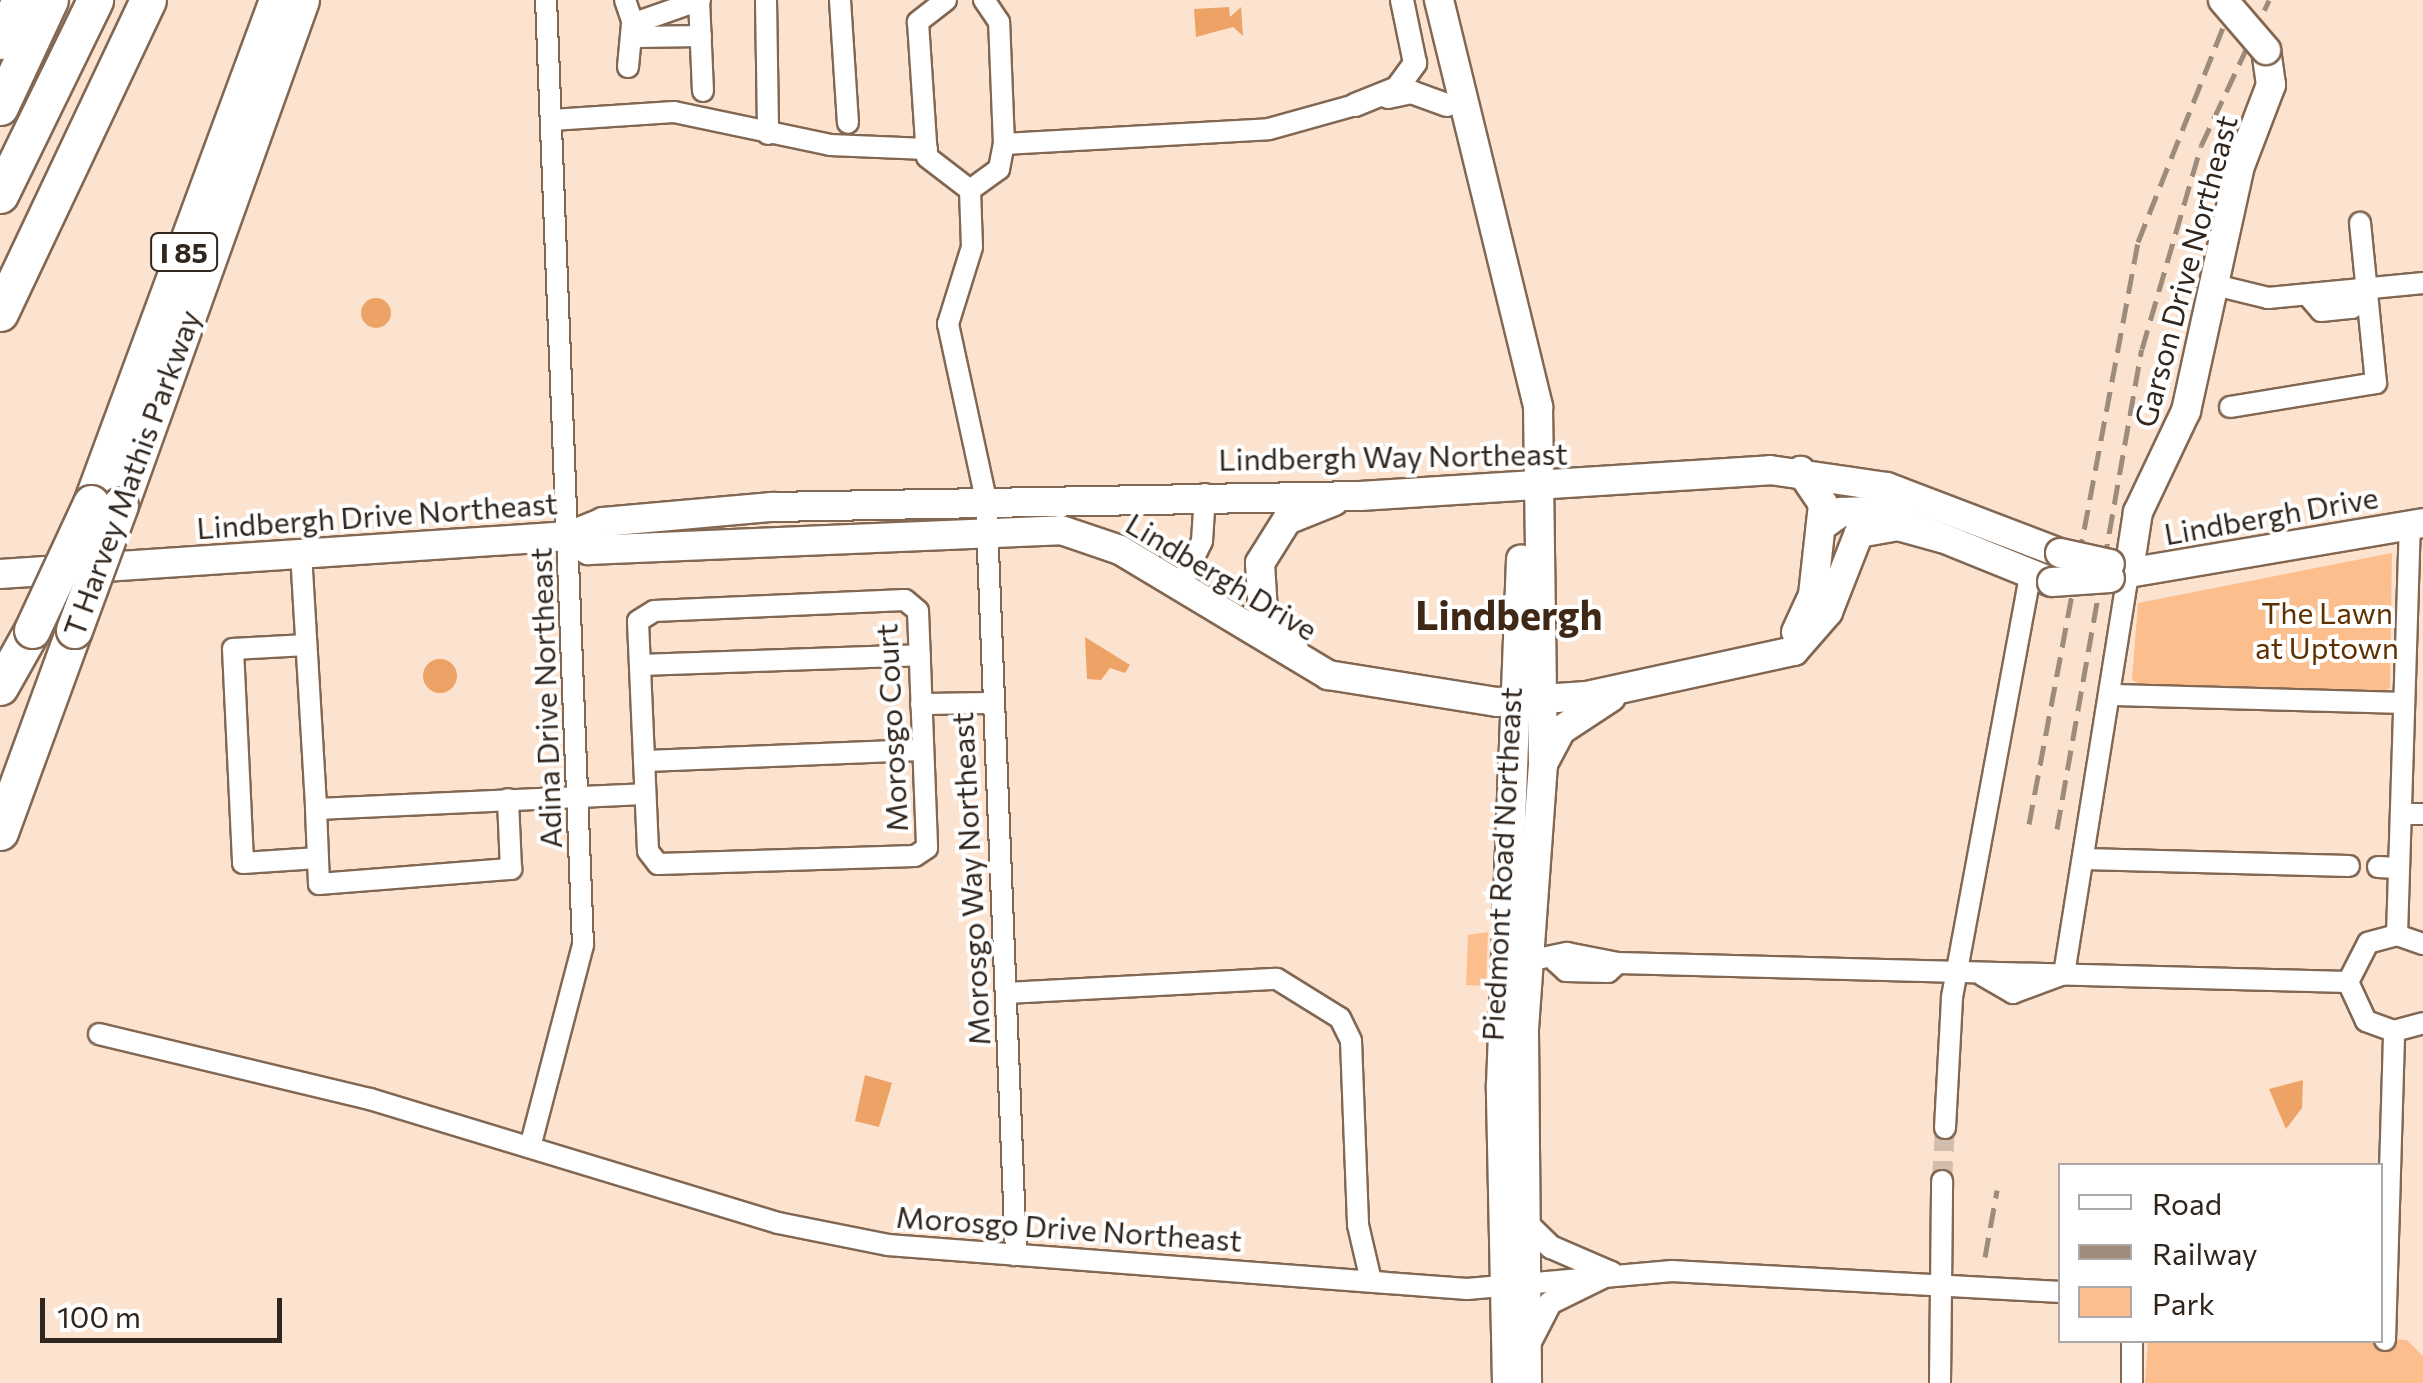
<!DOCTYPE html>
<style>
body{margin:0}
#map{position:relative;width:2423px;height:1383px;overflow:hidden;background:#fce3d0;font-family:Commissioner,sans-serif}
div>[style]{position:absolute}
.green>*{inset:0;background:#fdbe8d}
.water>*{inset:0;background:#eda366}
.round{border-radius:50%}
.minor-tunnel>*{height:20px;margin-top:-10px;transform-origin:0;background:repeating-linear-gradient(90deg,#d3bdac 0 20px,transparent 0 30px)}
.roads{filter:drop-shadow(2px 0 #826752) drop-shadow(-2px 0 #826752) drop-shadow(0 2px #826752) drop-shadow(0 -2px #826752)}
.minor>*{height:20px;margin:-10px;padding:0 10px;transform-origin:10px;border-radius:10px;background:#fff}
.tertiary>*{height:22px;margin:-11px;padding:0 11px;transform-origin:11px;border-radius:11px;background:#fff}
.secondary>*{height:28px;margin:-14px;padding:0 14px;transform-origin:14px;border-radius:14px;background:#fff}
.motorway>*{height:35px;margin:-17.5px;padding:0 17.5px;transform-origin:17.5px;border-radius:17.5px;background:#fff}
.rail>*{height:5px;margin-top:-2.5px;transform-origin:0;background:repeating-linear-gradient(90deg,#9d8b7c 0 20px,transparent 0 30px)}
.bridges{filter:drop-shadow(2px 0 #826752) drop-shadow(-2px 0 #826752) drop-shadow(0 2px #826752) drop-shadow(0 -2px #826752)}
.secondary-bridge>*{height:28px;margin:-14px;padding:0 14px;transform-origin:14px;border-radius:14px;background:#fff}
.motorway-bridge>*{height:35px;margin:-17.5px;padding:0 17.5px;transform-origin:17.5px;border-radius:17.5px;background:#fff}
span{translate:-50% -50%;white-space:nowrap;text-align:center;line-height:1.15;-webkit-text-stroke:8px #fff;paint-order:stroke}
.shield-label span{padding:2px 8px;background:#fff;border:2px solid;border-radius:8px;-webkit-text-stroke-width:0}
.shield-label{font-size:28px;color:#31261d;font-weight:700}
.street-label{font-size:30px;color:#31261d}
.park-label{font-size:30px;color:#5f3000}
.district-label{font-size:40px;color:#3f2815;font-weight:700}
.legend{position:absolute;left:2058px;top:1163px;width:325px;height:180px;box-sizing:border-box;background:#fff;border:2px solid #ada8a5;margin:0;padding:12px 18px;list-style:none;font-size:30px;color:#31261d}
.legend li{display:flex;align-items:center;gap:20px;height:50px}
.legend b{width:50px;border:2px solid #ada8a5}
.scale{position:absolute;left:40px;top:1298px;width:242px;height:45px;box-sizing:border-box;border:5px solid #31261d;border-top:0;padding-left:12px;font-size:30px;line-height:35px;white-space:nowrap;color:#31261d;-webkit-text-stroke:8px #fff;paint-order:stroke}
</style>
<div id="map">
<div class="green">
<div style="clip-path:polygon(2392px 553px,2390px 688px,2374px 695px,2148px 688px,2132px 680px,2138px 603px)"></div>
<div style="clip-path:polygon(1488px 932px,1486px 986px,1466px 985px,1468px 935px)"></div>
<div style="clip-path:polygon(2381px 1338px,2407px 1340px,2423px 1356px,2423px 1383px,2145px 1383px,2148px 1341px)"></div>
</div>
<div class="water">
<div style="clip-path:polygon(1229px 7px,1230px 17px,1241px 7px,1243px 36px,1233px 27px,1196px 37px,1194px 9px)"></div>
<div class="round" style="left:361px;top:298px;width:30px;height:30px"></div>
<div style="clip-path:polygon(1085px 637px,1130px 665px,1125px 673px,1110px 668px,1101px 680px,1087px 679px)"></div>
<div class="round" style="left:423px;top:659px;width:34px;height:34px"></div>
<div style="clip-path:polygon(865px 1075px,892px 1083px,879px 1127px,855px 1121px)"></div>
<div style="clip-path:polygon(2303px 1080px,2302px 1108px,2286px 1129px,2269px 1089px)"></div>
</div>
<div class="minor-tunnel">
<div style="left:1942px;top:1181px;width:53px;rotate:-86.8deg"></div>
</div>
<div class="roads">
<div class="minor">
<div style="left:625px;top:0;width:39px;rotate:71deg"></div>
<div style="left:638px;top:37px;width:63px;rotate:-0.9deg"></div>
<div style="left:699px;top:0;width:91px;rotate:87.5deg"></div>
<div style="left:766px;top:0;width:134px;rotate:89.1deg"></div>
<div style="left:840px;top:0;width:123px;rotate:86.3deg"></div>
<div style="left:946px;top:0;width:36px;rotate:142deg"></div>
<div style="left:918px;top:22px;width:135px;rotate:86.2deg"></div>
<div style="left:927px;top:157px;width:54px;rotate:37.5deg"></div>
<div style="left:970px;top:190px;width:36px;rotate:-36deg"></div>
<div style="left:999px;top:169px;width:25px;rotate:-79deg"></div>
<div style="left:1004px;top:144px;width:122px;rotate:-92.3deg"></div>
<div style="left:999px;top:22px;width:27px;rotate:-124deg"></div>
<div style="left:628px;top:67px;width:43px;rotate:-84.7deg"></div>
<div style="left:632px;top:24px;width:72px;rotate:-19.4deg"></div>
<div style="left:552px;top:120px;width:122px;rotate:-3.8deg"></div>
<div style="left:674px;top:112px;width:159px;rotate:11.9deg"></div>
<div style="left:830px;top:145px;width:97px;rotate:2.4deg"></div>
<div style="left:1004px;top:144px;width:265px;rotate:-3.2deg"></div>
<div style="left:1269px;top:129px;width:89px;rotate:-15.6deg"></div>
<div style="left:970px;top:190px;width:57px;rotate:88deg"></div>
<div style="left:972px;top:247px;width:81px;rotate:107.3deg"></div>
<div style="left:948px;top:324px;width:180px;rotate:77.8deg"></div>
<div style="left:986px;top:500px;width:756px;rotate:87.72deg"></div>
<div style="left:2211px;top:284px;width:59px;rotate:13.8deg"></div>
<div style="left:2268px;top:298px;width:156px;rotate:-5.5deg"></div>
<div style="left:2309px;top:297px;width:18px;rotate:49deg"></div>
<div style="left:2321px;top:311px;width:31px;rotate:-6deg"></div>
<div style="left:2352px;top:308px;width:15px;rotate:-70deg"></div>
<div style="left:2230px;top:407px;width:148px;rotate:-9.3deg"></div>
<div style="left:2376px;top:383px;width:161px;rotate:-95.7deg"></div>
<div style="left:301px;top:553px;width:256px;rotate:86.6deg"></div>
<div style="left:316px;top:809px;width:329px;rotate:-2.6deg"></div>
<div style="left:1179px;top:588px;width:52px;rotate:-63.9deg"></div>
<div style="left:1202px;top:541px;width:47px;rotate:-86.3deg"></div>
<div style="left:905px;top:600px;width:17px;rotate:40deg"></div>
<div style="left:918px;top:611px;width:237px;rotate:87.8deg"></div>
<div style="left:927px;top:848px;width:14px;rotate:146deg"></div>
<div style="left:915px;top:856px;width:257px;rotate:178.2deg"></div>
<div style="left:658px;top:864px;width:16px;rotate:-128deg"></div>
<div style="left:648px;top:851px;width:230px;rotate:-92.5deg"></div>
<div style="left:638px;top:621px;width:19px;rotate:-32deg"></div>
<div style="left:654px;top:611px;width:251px;rotate:-2.5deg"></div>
<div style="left:306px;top:645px;width:73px;rotate:176.9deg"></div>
<div style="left:233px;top:649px;width:214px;rotate:87.3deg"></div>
<div style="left:243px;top:863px;width:75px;rotate:-3.8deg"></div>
<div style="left:640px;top:665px;width:280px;rotate:-2deg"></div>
<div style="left:2115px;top:695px;width:289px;rotate:1.6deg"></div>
<div style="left:921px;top:704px;width:71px;rotate:-0.8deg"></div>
<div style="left:644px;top:761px;width:279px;rotate:-2.3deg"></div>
<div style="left:316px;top:809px;width:75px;rotate:87.7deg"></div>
<div style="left:319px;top:884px;width:193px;rotate:-4.5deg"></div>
<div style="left:511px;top:869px;width:70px;rotate:-92.5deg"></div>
<div style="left:2401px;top:814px;width:22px"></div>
<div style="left:2084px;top:859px;width:265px;rotate:1.5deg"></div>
<div style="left:2378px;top:867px;width:21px;rotate:3deg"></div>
<div style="left:2397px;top:935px;width:411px;rotate:-88.2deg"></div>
<div style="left:2423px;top:944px;width:28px;rotate:-161deg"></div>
<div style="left:2397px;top:935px;width:30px;rotate:165deg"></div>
<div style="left:2368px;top:943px;width:44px;rotate:117.1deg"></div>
<div style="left:2348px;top:982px;width:43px;rotate:65.2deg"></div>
<div style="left:2366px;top:1021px;width:30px;rotate:20deg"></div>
<div style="left:2394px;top:1031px;width:30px;rotate:-15deg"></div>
<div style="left:1528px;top:961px;width:40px;rotate:-12deg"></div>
<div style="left:1567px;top:953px;width:52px;rotate:11.1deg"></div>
<div style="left:1618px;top:963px;width:730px;rotate:1.49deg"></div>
<div style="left:1555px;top:961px;width:15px;rotate:42deg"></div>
<div style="left:1566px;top:971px;width:42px;rotate:1.4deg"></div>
<div style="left:1608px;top:972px;width:13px;rotate:-42deg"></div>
<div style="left:2064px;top:974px;width:409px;rotate:-80.9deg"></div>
<div style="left:1982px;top:975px;width:36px;rotate:30deg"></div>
<div style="left:2013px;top:993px;width:54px;rotate:-20.4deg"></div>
<div style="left:1006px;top:993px;width:271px;rotate:-3deg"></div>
<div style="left:1277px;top:979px;width:74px;rotate:31.8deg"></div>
<div style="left:1340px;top:1018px;width:25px;rotate:64deg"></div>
<div style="left:1351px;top:1041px;width:184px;rotate:87.8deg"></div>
<div style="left:1358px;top:1225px;width:57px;rotate:76.9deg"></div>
<div style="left:99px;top:1034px;width:279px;rotate:13.5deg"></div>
<div style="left:370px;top:1099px;width:426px;rotate:16.9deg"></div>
<div style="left:778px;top:1223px;width:112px;rotate:11.3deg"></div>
<div style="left:888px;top:1245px;width:581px;rotate:4.35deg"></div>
<div style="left:1467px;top:1289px;width:206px;rotate:-5deg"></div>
<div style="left:1672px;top:1271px;width:389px;rotate:3.1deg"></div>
<div style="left:1945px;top:1128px;width:131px;rotate:-86.9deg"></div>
<div style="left:1952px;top:997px;width:426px;rotate:-79.5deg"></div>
<div style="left:530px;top:1147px;width:209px;rotate:-75.3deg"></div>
<div style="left:583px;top:945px;width:946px;rotate:-92.24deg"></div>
<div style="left:2385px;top:1340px;width:309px;rotate:-88.3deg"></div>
<div style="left:1940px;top:1383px;width:202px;rotate:-89.4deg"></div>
<div style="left:2132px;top:1383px;width:43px;rotate:-90deg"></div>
</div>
<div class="tertiary">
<div style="left:1388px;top:97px;width:24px;rotate:-12deg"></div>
<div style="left:1411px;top:92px;width:38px;rotate:20deg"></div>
<div style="left:1355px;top:105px;width:45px;rotate:-22deg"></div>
<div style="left:1397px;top:88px;width:31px;rotate:-54deg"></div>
<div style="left:1415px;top:63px;width:64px;rotate:-101.7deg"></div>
<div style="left:1526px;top:1223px;width:35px;rotate:44deg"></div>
<div style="left:1551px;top:1247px;width:65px;rotate:23.4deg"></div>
<div style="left:1531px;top:1340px;width:42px;rotate:-62.8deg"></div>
<div style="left:1550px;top:1303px;width:68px;rotate:-26.2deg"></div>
</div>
<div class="secondary">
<div style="left:1439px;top:0;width:419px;rotate:76.3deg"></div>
<div style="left:1538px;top:407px;width:357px;rotate:89.2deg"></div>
<div style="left:1543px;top:764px;width:268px;rotate:94.1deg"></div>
<div style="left:1524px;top:1031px;width:352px;rotate:89.5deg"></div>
<div style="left:1822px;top:526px;width:24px;rotate:-36deg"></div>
<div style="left:1841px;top:512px;width:35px;rotate:-2deg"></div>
<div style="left:1876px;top:511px;width:190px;rotate:22deg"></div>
<div style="left:569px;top:536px;width:24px;rotate:36deg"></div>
<div style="left:588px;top:550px;width:473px;rotate:-2.4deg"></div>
<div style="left:1061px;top:530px;width:62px;rotate:18.7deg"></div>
<div style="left:1120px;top:550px;width:243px;rotate:31deg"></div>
<div style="left:1328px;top:675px;width:171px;rotate:9.1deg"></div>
<div style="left:1497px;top:702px;width:90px;rotate:-3.8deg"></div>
<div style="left:1587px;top:696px;width:212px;rotate:-12.3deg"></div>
<div style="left:1794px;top:651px;width:52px;rotate:-48.9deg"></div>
<div style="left:1828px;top:612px;width:85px;rotate:-68.6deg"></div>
<div style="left:1859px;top:533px;width:40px;rotate:-10deg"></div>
<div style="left:1898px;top:526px;width:45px;rotate:15.6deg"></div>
<div style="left:2129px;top:570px;width:59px;rotate:-81.2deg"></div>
<div style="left:2138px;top:512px;width:112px;rotate:-64.6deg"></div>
<div style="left:2186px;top:411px;width:251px;rotate:-77.6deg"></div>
<div style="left:2240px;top:166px;width:87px;rotate:-69.1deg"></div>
<div style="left:2271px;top:85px;width:35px;rotate:-98deg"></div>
<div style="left:0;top:574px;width:570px;rotate:-3.82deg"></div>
<div style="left:569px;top:536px;width:37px;rotate:-22deg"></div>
<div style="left:603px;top:522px;width:170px;rotate:-5.1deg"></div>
<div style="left:772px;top:507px;width:588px;rotate:-1.07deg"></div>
<div style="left:1360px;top:496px;width:411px;rotate:-3.6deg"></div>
<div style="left:1770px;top:470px;width:118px;rotate:8.3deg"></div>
<div style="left:1887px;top:487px;width:185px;rotate:20.9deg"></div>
<div style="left:2116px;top:575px;width:311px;rotate:-9.6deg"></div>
<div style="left:1796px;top:632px;width:41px;rotate:-65.3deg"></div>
<div style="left:1813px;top:595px;width:92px;rotate:-83.7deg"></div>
<div style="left:1823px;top:504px;width:40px;rotate:-124deg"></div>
<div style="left:1294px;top:650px;width:49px;rotate:-129.2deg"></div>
<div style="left:1263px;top:612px;width:49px;rotate:-93.5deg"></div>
<div style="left:1260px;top:563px;width:51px;rotate:-57.9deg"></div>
<div style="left:1287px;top:520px;width:51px;rotate:-22deg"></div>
<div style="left:1544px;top:762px;width:36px;rotate:-62deg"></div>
<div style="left:1561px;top:730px;width:60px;rotate:-33.4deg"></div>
<div style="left:1507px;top:1383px;width:298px;rotate:-91.2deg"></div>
<div style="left:1501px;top:1085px;width:526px;rotate:-87.82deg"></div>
</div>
<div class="motorway">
<div style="left:0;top:41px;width:46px;rotate:-64deg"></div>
<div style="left:0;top:107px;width:118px;rotate:-65deg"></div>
<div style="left:0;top:195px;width:217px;rotate:-64deg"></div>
<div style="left:0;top:313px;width:346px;rotate:-64.7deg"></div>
<div style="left:91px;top:503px;width:536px;rotate:-69.71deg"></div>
<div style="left:120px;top:505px;width:536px;rotate:-70.28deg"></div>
<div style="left:0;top:687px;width:65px;rotate:-60.7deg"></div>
<div style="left:0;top:832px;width:215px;rotate:-69.9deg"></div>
</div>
</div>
<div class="rail">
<div style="left:2029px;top:824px;width:592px;rotate:-79.39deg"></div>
<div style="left:2138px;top:242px;width:260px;rotate:-68.4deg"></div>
<div style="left:2057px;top:829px;width:487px;rotate:-80deg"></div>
<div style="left:2142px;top:349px;width:211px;rotate:-73.8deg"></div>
<div style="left:2201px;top:146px;width:161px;rotate:-65deg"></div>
<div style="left:1985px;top:1257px;width:68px;rotate:-79.8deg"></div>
</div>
<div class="bridges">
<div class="secondary-bridge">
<div style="left:2223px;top:0;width:66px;rotate:49.3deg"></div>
<div style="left:2060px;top:553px;width:51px;rotate:12.4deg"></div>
<div style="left:2052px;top:582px;width:58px;rotate:-3.9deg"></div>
</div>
<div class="motorway-bridge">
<div style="left:32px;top:630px;width:140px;rotate:-65.1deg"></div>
<div style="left:74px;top:630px;width:133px;rotate:-69.8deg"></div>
</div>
</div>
<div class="shield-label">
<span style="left:184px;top:252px">I 85</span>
</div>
<div class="street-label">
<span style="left:2185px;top:271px;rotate:-75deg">Garson Drive Northeast</span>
<span style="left:1393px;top:456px;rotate:-1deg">Lindbergh Way Northeast</span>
<span style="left:131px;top:473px;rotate:-70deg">T Harvey Mathis Parkway</span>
<span style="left:377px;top:515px;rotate:-4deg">Lindbergh Drive Northeast</span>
<span style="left:2271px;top:515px;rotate:-10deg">Lindbergh Drive</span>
<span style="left:1222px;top:576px;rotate:31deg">Lindbergh Drive</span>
<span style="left:545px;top:698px;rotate:-92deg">Adina Drive Northeast</span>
<span style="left:891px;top:728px;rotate:-93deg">Morosgo Court</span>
<span style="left:1501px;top:864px;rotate:-87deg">Piedmont Road Northeast</span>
<span style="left:970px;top:879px;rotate:-93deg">Morosgo Way Northeast</span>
<span style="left:1069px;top:1228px;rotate:4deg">Morosgo Drive Northeast</span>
</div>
<div class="park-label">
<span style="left:2327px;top:629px">The Lawn<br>at Uptown</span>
</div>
<div class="district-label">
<span style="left:1509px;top:614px">Lindbergh</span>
</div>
<ul class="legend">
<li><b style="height:12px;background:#fff"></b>Road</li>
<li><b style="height:12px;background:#9d8b7c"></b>Railway</li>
<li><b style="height:28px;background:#fdbe8d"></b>Park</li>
</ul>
<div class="scale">100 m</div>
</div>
